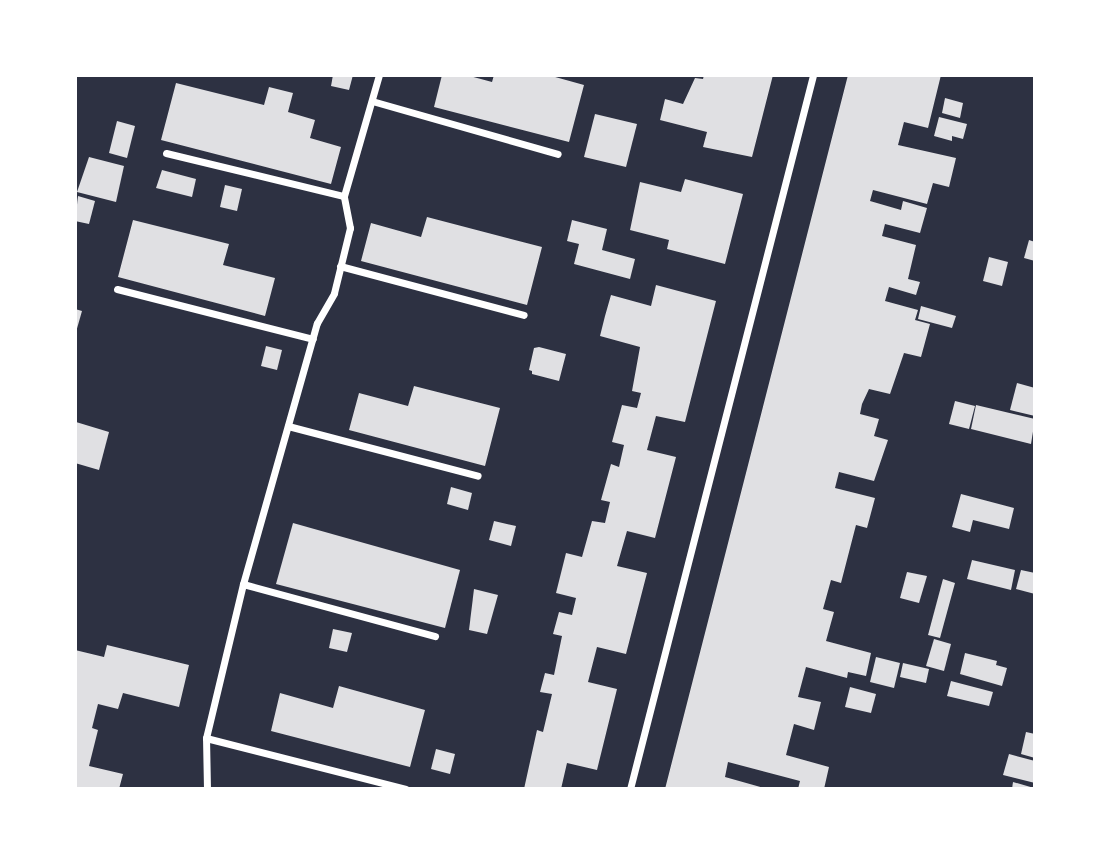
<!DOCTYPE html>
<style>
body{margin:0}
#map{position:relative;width:1110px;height:864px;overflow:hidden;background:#2d3142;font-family:Mulish,sans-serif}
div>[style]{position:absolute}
.building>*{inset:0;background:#e0e0e3}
.minor>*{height:7px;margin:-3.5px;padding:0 3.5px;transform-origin:3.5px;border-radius:3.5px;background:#fff}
span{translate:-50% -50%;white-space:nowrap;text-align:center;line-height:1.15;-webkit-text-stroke:5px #fff;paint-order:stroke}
.frame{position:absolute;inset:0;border:77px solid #fff;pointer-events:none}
</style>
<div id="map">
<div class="building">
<div style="clip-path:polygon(333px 75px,353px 75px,349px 90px,331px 86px)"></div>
<div style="clip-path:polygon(442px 75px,466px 75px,492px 82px,494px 75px,548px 75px,584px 85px,569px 142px,434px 107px)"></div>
<div style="clip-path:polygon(704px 75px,773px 75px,752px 157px,703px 147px,707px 132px,660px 120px,665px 99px,683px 104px,695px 78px,703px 79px)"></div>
<div style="clip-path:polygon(848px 75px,941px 75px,928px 128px,904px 122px,898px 145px,956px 158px,949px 187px,933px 183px,927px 204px,873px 190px,870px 201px,901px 210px,903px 201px,927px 208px,920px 233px,885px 224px,882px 236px,916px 245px,908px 279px,920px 282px,916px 295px,889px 287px,885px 301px,918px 310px,915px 320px,930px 324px,921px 357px,904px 353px,890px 394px,869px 389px,862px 404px,860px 414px,879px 419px,874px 436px,888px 440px,874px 481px,839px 472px,835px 488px,875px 498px,867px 528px,856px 525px,841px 583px,831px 580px,823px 609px,834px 612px,826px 641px,871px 653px,866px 676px,848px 672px,847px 678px,806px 667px,798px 697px,821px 702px,814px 730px,794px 724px,786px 755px,829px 767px,824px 789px,798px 789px,800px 781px,728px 762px,725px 777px,768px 789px,665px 789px)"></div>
<div style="clip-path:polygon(176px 83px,264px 105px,269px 87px,293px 93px,288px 112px,315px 120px,310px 138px,341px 147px,331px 184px,161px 140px)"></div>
<div style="clip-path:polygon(945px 98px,963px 103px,960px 118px,942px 113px)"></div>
<div style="clip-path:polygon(595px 114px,637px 124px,626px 167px,584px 157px)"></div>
<div style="clip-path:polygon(939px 117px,967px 124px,963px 139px,952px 136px,952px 141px,934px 136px)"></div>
<div style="clip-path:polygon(117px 121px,135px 126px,127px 158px,109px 153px)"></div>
<div style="clip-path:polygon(89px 157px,124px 166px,116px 202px,77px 192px)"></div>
<div style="clip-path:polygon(162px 170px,196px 179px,192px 197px,156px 188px)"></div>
<div style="clip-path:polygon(685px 179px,743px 194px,725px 264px,667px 249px,669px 240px,630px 230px,640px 182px,681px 192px)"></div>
<div style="clip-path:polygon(225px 185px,242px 189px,237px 211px,220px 207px)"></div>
<div style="clip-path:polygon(78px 196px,95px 201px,89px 224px,75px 221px)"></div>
<div style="clip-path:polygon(427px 217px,542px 247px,527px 305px,361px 261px,371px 223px,421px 237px)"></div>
<div style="clip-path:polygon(133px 220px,229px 244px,223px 265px,275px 278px,265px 316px,118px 277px)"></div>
<div style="clip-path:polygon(572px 220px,607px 229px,602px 250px,635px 259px,630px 279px,574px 264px,579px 244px,567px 241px)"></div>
<div style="clip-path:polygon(1029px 240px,1035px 242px,1035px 261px,1024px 258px)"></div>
<div style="clip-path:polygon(989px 257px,1008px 262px,1002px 286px,983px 281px)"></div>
<div style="clip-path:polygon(656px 285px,716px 301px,685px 422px,656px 416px,647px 450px,676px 457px,655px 538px,627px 531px,617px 566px,647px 573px,626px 654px,597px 647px,588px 682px,617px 689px,597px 770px,567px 763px,561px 789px,524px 789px,537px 730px,543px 732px,552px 694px,540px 692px,545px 673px,554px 675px,562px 636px,553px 634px,559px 612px,572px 615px,576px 598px,556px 593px,566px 553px,582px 557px,592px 521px,605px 523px,610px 502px,601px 500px,611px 464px,619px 467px,624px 445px,612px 442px,622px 405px,637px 408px,641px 393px,632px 391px,640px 347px,600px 336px,605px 316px,611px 295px,651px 306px)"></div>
<div style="clip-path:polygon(921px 306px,956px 316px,952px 328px,918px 319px)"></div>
<div style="clip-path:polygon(75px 309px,82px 311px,76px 332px,75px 332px)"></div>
<div style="clip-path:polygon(266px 346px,282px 350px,277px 370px,261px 366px)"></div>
<div style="clip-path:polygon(539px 347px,566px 354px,559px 381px,532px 374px,532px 371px,529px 370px,534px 348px)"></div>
<div style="clip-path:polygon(1017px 383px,1035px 388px,1035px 416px,1010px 410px)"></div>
<div style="clip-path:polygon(414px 386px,500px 408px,485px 466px,349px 430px,359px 393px,408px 406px)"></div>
<div style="clip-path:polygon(955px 401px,975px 406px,969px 429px,949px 424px)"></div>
<div style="clip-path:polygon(976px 405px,1035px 419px,1031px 444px,971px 429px)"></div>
<div style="clip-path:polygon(76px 422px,109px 432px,99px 470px,75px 463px)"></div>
<div style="clip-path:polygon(451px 487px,472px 493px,468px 510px,447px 504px)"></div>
<div style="clip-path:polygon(961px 494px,1014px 508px,1009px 529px,973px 520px,970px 532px,952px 527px)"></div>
<div style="clip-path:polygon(494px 521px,516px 526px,511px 546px,489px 540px)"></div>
<div style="clip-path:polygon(293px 523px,460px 570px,445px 628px,276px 584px)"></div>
<div style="clip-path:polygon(972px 560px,1015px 570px,1011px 590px,967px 579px)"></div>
<div style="clip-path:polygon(1021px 570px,1035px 573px,1035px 594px,1016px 589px)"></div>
<div style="clip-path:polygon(907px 572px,927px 576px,919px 603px,900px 598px)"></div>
<div style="clip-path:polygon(943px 579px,955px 583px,940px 638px,928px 635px)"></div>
<div style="clip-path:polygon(474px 589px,498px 595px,487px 634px,469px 630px)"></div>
<div style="clip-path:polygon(333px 629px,352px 633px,347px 652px,329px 648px)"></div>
<div style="clip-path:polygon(934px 639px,951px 644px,944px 671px,926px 666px)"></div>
<div style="clip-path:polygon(107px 645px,189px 665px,179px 707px,123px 693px,118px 709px,98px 704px,92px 728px,98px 730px,89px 766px,123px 774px,119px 789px,75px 789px,75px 650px,104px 657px)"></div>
<div style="clip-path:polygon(965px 653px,997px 661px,996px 665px,1007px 668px,1002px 686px,960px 674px)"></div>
<div style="clip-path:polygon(876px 657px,900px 663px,894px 688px,870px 682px)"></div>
<div style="clip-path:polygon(903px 663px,929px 669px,926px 683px,900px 677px)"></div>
<div style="clip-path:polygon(951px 681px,993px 692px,989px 706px,947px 696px)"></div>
<div style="clip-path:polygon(339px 686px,425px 710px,410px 767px,271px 731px,280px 693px,333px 708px)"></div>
<div style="clip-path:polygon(850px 687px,876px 694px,871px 713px,845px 707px)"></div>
<div style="clip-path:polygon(1026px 732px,1035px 734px,1035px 758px,1021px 754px)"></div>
<div style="clip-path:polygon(436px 749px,455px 754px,450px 774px,431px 769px)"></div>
<div style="clip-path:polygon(1009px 754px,1035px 761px,1035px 783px,1003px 775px)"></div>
<div style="clip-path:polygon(1013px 782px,1034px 788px,1034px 789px,1012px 789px)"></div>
</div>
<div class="minor">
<div style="left:372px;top:101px;width:193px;rotate:15.9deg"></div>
<div style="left:166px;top:153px;width:183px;rotate:13.6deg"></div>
<div style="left:340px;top:266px;width:190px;rotate:14.9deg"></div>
<div style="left:117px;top:289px;width:202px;rotate:14.3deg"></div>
<div style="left:288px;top:426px;width:196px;rotate:14.7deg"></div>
<div style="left:243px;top:584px;width:199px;rotate:15.2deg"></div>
<div style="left:206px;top:738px;width:158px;rotate:-76.5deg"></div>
<div style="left:243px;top:584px;width:271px;rotate:-74.2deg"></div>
<div style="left:317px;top:323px;width:34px;rotate:-60deg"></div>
<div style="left:334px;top:293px;width:67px;rotate:-76.2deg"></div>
<div style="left:350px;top:228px;width:33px;rotate:-101deg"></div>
<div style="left:344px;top:196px;width:126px;rotate:-73.9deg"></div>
<div style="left:207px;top:789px;width:51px;rotate:-91.1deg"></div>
<div style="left:206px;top:738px;width:206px;rotate:14.3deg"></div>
<div style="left:630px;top:789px;width:737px;rotate:-75.62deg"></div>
</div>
<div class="frame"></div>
</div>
